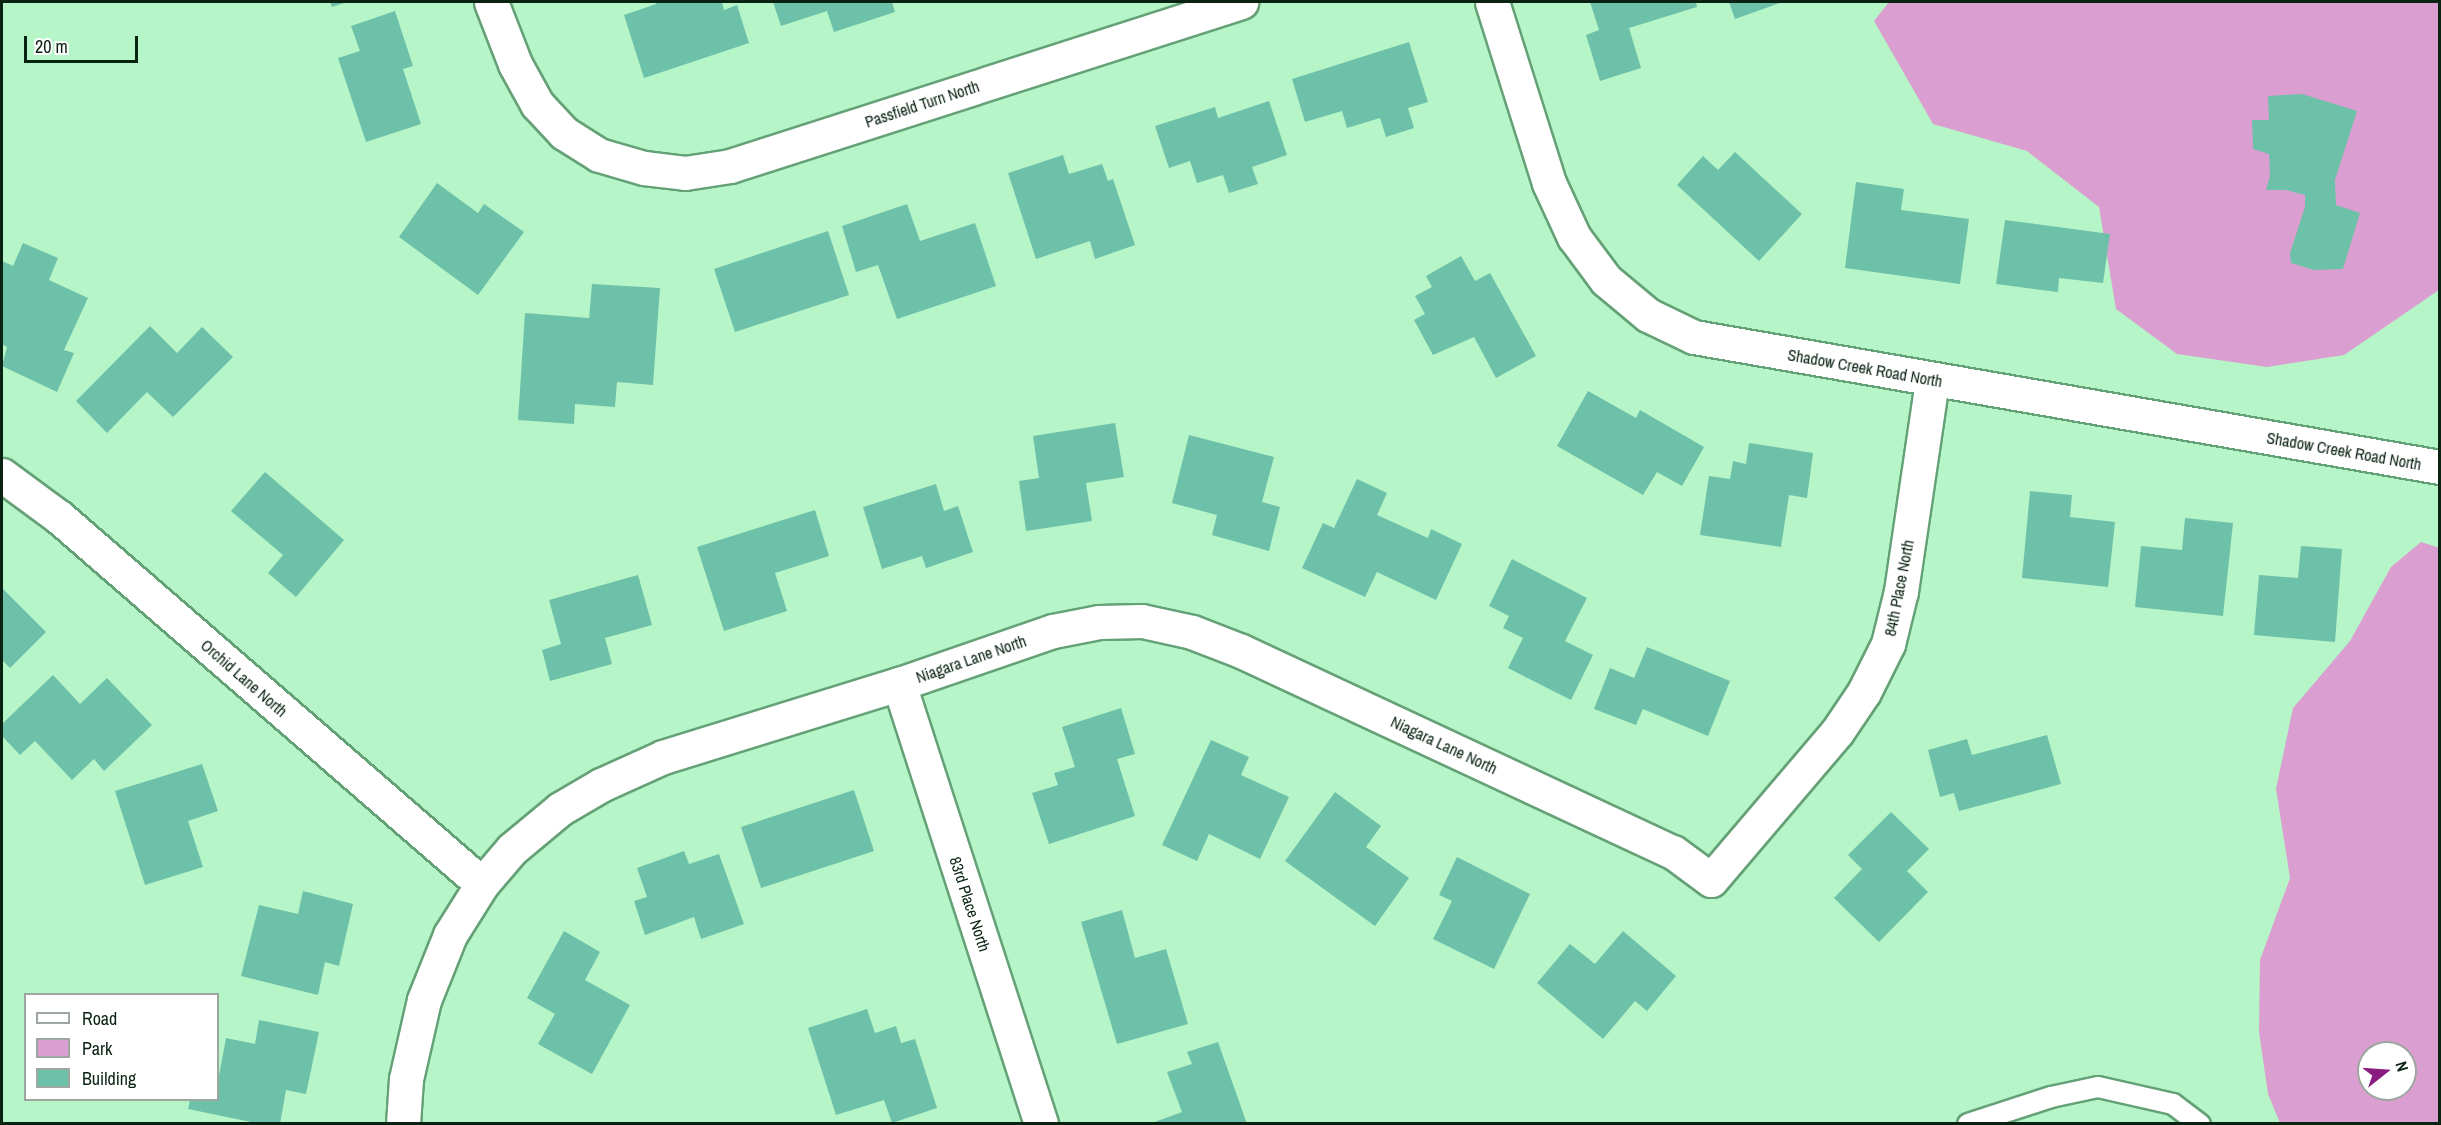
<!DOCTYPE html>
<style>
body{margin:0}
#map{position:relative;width:2441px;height:1125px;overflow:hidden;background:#b6f5c7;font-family:"Archivo Narrow",sans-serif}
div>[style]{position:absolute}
.green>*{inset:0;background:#da9fd0}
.building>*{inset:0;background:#6ec1a9}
.roads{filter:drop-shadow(2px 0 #65a177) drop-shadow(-2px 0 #65a177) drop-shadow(0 2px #65a177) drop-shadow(0 -2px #65a177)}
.lane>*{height:20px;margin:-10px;padding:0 10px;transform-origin:10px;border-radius:10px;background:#fff}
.street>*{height:33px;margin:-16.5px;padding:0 16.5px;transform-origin:16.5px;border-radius:16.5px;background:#fff}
span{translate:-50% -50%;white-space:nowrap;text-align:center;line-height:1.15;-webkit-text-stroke:5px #fff;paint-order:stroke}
.street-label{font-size:16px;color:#092212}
.frame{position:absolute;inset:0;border:3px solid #092212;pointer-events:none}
.legend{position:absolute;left:24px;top:993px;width:195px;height:108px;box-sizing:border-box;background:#fff;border:2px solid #9da7a0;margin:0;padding:8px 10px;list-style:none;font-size:18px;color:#092212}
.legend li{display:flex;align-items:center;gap:12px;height:30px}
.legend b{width:30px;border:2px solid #9da7a0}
.north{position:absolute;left:2357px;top:1041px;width:60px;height:60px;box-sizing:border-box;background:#fff;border:2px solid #9da7a0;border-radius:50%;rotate:73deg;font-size:16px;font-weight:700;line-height:24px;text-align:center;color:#092212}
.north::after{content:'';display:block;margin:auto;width:21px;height:27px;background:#8a1b7f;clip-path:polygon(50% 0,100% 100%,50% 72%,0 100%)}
.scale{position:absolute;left:24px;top:36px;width:114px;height:27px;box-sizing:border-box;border:3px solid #092212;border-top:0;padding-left:8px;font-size:18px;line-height:21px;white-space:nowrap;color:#092212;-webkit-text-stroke:4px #fff;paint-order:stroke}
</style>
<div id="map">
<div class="green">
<div style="clip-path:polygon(1889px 2px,2439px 2px,2439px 290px,2344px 355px,2267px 367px,2177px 354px,2116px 309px,2099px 207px,2027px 151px,1933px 124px,1874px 21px)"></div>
<div style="clip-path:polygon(evenodd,2421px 542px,2440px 548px,2439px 1123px,2280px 1123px,2268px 1094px,2259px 1032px,2260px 960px,2290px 878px,2276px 789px,2293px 708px,2350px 641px,2391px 567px,2421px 542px,2369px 1053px,2405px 1053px,2405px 1089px,2369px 1089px,2369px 1053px)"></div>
</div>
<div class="building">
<div style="clip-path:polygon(330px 2px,347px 2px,332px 7px)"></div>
<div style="clip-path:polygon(656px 2px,722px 2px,724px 10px,737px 5px,749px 43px,644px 78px,624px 15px,656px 4px)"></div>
<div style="clip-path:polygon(773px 2px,892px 2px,895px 12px,834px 32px,827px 11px,781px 26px)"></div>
<div style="clip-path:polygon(1590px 2px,1696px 2px,1697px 7px,1629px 28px,1641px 68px,1600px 81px,1586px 35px,1599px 30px)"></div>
<div style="clip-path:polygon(1729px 2px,1783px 2px,1735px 19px)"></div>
<div style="clip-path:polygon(395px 11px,413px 66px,403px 69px,421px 124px,366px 142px,338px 58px,360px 51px,351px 26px)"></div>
<div style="clip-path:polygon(1409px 42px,1428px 102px,1408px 108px,1414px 128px,1386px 137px,1380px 118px,1347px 128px,1342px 111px,1305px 122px,1292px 79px)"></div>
<div style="clip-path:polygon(2302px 94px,2357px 111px,2335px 180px,2336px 205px,2360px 213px,2343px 269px,2314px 270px,2291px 263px,2290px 253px,2305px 207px,2305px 195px,2286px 190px,2266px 190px,2270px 176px,2269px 154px,2253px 149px,2252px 120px,2269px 120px,2268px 96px)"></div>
<div style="clip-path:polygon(1269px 101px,1287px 155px,1252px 167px,1258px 184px,1229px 193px,1223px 175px,1197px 183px,1190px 161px,1169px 168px,1155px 126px,1215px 107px,1218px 118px)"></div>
<div style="clip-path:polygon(1735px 152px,1802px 214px,1759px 261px,1677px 185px,1703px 156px,1718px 170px)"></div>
<div style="clip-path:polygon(1063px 155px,1069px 174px,1102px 164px,1108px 181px,1113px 179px,1135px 245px,1095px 259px,1090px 241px,1036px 259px,1008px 173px)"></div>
<div style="clip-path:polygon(1856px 182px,1904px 189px,1901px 210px,1969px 219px,1960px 284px,1845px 268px)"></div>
<div style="clip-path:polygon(437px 183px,478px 213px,484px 204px,524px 232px,478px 295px,399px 237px)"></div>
<div style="clip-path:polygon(907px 204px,920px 241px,975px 223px,996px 286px,897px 319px,878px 265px,856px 272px,842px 226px)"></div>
<div style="clip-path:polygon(2005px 220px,2110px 234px,2103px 283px,2059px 278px,2058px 292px,1996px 284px)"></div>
<div style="clip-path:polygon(828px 231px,849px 295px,735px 332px,714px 269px)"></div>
<div style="clip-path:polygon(23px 243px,58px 258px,49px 280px,88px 298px,64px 350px,74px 353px,57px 392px,2px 366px,7px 347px,2px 344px,2px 261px,13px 266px)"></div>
<div style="clip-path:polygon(1461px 256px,1475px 281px,1490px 273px,1536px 356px,1496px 378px,1474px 337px,1433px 355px,1414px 320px,1425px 314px,1415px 296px,1432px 287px,1426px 276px)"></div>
<div style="clip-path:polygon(592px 284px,660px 288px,653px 385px,617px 382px,615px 407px,575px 404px,574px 424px,518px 420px,525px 313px,589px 318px)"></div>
<div style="clip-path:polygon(150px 326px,177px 353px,202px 327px,233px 357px,173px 417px,147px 392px,107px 433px,76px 401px)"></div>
<div style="clip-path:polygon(1588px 391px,1636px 418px,1640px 410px,1704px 447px,1682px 486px,1657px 472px,1643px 495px,1557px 446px)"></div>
<div style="clip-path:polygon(1115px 423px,1124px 477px,1086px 483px,1092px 521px,1026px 531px,1019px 481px,1039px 478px,1033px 436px)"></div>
<div style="clip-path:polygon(1189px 435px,1274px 457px,1262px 502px,1280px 507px,1269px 551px,1212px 535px,1217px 515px,1172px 503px)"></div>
<div style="clip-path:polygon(1749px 443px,1813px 453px,1807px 498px,1789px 495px,1781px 547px,1700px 535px,1709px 476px,1730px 479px,1733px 461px,1746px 464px)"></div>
<div style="clip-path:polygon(265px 472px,344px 540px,296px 597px,268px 573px,283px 555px,231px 511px)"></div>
<div style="clip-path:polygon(1357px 479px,1387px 493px,1377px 515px,1428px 538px,1431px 529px,1462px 544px,1436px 600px,1377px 572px,1365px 597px,1302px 568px,1323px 523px,1334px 528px)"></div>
<div style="clip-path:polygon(936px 484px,944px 511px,958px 506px,973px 552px,926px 568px,922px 556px,882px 569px,863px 507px)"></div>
<div style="clip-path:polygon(2030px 491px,2072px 495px,2070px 517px,2115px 522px,2108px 587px,2022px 578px)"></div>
<div style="clip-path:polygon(815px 510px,829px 556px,775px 573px,787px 611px,724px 631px,697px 547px)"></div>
<div style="clip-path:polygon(2185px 518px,2233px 523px,2223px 616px,2135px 607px,2141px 546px,2182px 550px)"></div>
<div style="clip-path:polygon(2301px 546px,2342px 549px,2335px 642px,2254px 635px,2259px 575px,2298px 578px)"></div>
<div style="clip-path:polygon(1512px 559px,1587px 598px,1565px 641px,1593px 655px,1571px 700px,1508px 668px,1523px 638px,1503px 628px,1509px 616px,1489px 606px)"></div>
<div style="clip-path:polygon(638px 575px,652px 625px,605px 638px,612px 664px,550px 681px,542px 650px,561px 644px,549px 600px)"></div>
<div style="clip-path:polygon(2px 588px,46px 632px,10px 668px,2px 660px)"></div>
<div style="clip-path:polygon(1647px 647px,1730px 681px,1708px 736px,1643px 709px,1636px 725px,1594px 709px,1610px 668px,1634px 678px)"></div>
<div style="clip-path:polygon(53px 675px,80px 704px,107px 678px,152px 725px,104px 771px,94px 759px,72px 780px,35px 741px,20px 755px,2px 736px,2px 724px)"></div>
<div style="clip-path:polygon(1121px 708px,1135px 754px,1117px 759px,1135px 816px,1049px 844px,1032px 793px,1058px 785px,1054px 773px,1075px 767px,1062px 727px)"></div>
<div style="clip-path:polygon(2047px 735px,2061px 784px,1959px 811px,1954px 793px,1940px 797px,1928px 750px,1967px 739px,1972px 755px)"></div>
<div style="clip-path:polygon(1211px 740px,1249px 757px,1241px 775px,1289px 797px,1260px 859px,1209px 834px,1197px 861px,1162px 845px)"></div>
<div style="clip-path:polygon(202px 764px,218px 811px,188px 821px,203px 867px,145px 885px,115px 791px)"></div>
<div style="clip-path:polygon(854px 790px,874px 851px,761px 888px,741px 827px)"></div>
<div style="clip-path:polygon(1335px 792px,1381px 826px,1366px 847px,1409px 878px,1375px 926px,1285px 861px)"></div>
<div style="clip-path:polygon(1891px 812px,1929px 849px,1907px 871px,1928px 892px,1879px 942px,1834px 898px,1862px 869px,1848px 855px)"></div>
<div style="clip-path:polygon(684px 851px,689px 864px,719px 854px,744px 924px,701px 939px,694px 917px,645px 935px,634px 901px,647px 897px,637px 868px)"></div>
<div style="clip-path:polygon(1457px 857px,1530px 894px,1494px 969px,1433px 939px,1452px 901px,1439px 895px)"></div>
<div style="clip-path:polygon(303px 891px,353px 904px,339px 966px,325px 962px,318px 995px,241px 976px,259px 905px,298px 914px)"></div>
<div style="clip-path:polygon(1122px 910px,1135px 958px,1166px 949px,1188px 1024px,1117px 1044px,1081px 922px)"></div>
<div style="clip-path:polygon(564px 931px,600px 952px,585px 980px,630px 1005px,592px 1074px,538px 1044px,555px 1014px,527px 998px)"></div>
<div style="clip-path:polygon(1623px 931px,1676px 976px,1647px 1011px,1635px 1001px,1603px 1039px,1537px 983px,1570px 944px,1595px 964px)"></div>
<div style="clip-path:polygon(867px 1009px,875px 1033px,896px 1026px,901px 1043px,915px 1039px,937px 1108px,892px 1123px,884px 1100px,836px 1115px,808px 1028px)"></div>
<div style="clip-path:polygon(259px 1020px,319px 1032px,306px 1094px,286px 1090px,280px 1124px,261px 1124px,188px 1109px,190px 1100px,218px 1100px,218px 1081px,226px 1038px,255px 1044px)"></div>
<div style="clip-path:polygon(1218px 1042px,1247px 1124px,1149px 1124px,1182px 1112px,1167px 1072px,1192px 1064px,1187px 1052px)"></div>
</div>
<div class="roads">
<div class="lane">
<div style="left:1968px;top:1124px;width:87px;rotate:-18deg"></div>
<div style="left:2051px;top:1097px;width:48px;rotate:-12deg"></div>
<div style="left:2098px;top:1087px;width:77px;rotate:12.8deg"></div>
<div style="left:2173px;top:1104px;width:34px;rotate:37deg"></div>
</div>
<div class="street">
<div style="left:491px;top:2px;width:66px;rotate:68.8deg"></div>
<div style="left:515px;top:64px;width:46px;rotate:61.2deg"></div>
<div style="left:537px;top:104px;width:40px;rotate:47deg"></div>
<div style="left:564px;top:133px;width:41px;rotate:32.2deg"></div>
<div style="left:599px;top:155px;width:47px;rotate:16.1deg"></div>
<div style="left:644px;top:168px;width:41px;rotate:7deg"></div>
<div style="left:685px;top:173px;width:46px;rotate:-8.8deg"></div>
<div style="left:730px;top:166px;width:537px;rotate:-17.79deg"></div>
<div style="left:1492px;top:2px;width:190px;rotate:72.5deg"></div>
<div style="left:1549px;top:183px;width:60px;rotate:65.2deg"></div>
<div style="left:1574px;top:237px;width:54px;rotate:53.3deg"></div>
<div style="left:1606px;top:280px;width:55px;rotate:39.8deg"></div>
<div style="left:1648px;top:315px;width:51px;rotate:25.6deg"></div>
<div style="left:1694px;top:337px;width:757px;rotate:9.89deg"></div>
<div style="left:2px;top:475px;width:71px;rotate:36.4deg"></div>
<div style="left:59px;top:517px;width:560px;rotate:40.95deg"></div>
<div style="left:899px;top:684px;width:462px;rotate:72.1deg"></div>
<div style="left:403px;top:1124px;width:45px;rotate:-86.2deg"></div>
<div style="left:406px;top:1079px;width:81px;rotate:-77.2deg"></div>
<div style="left:424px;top:1000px;width:70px;rotate:-68.2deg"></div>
<div style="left:450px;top:935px;width:60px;rotate:-57.9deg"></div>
<div style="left:482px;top:884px;width:46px;rotate:-49.4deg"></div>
<div style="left:512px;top:849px;width:62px;rotate:-39.8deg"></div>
<div style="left:560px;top:809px;width:48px;rotate:-30.3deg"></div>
<div style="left:601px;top:785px;width:68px;rotate:-24.3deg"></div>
<div style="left:663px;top:757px;width:247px;rotate:-17.2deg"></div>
<div style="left:899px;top:684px;width:163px;rotate:-19deg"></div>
<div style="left:1053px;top:631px;width:47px;rotate:-11.1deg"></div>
<div style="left:1099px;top:622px;width:43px;rotate:-1.3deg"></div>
<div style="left:1142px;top:621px;width:51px;rotate:12.4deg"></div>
<div style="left:1192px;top:632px;width:53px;rotate:21.2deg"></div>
<div style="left:1241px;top:651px;width:476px;rotate:25deg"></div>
<div style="left:1673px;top:852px;width:47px;rotate:36.4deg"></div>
<div style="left:1711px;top:880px;width:194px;rotate:-49.6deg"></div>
<div style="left:1837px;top:732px;width:48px;rotate:-56deg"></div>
<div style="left:1864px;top:692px;width:54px;rotate:-63.4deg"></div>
<div style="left:1888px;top:644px;width:55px;rotate:-76.2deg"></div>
<div style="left:1901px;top:591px;width:213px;rotate:-81.6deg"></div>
</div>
</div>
<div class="street-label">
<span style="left:922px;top:104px;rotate:-18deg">Passfield Turn North</span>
<span style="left:1865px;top:368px;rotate:10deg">Shadow Creek Road North</span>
<span style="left:2344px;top:451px;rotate:10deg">Shadow Creek Road North</span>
<span style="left:1899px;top:588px;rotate:-79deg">84th Place North</span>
<span style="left:971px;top:659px;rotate:-19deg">Niagara Lane North</span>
<span style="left:244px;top:678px;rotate:41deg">Orchid Lane North</span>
<span style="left:1444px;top:745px;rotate:25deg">Niagara Lane North</span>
<span style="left:970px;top:904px;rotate:72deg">83rd Place North</span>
</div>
<div class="frame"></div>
<ul class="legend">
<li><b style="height:8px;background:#fff"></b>Road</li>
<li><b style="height:16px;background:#da9fd0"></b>Park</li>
<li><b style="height:16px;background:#6ec1a9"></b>Building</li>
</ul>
<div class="north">N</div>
<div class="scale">20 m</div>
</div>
